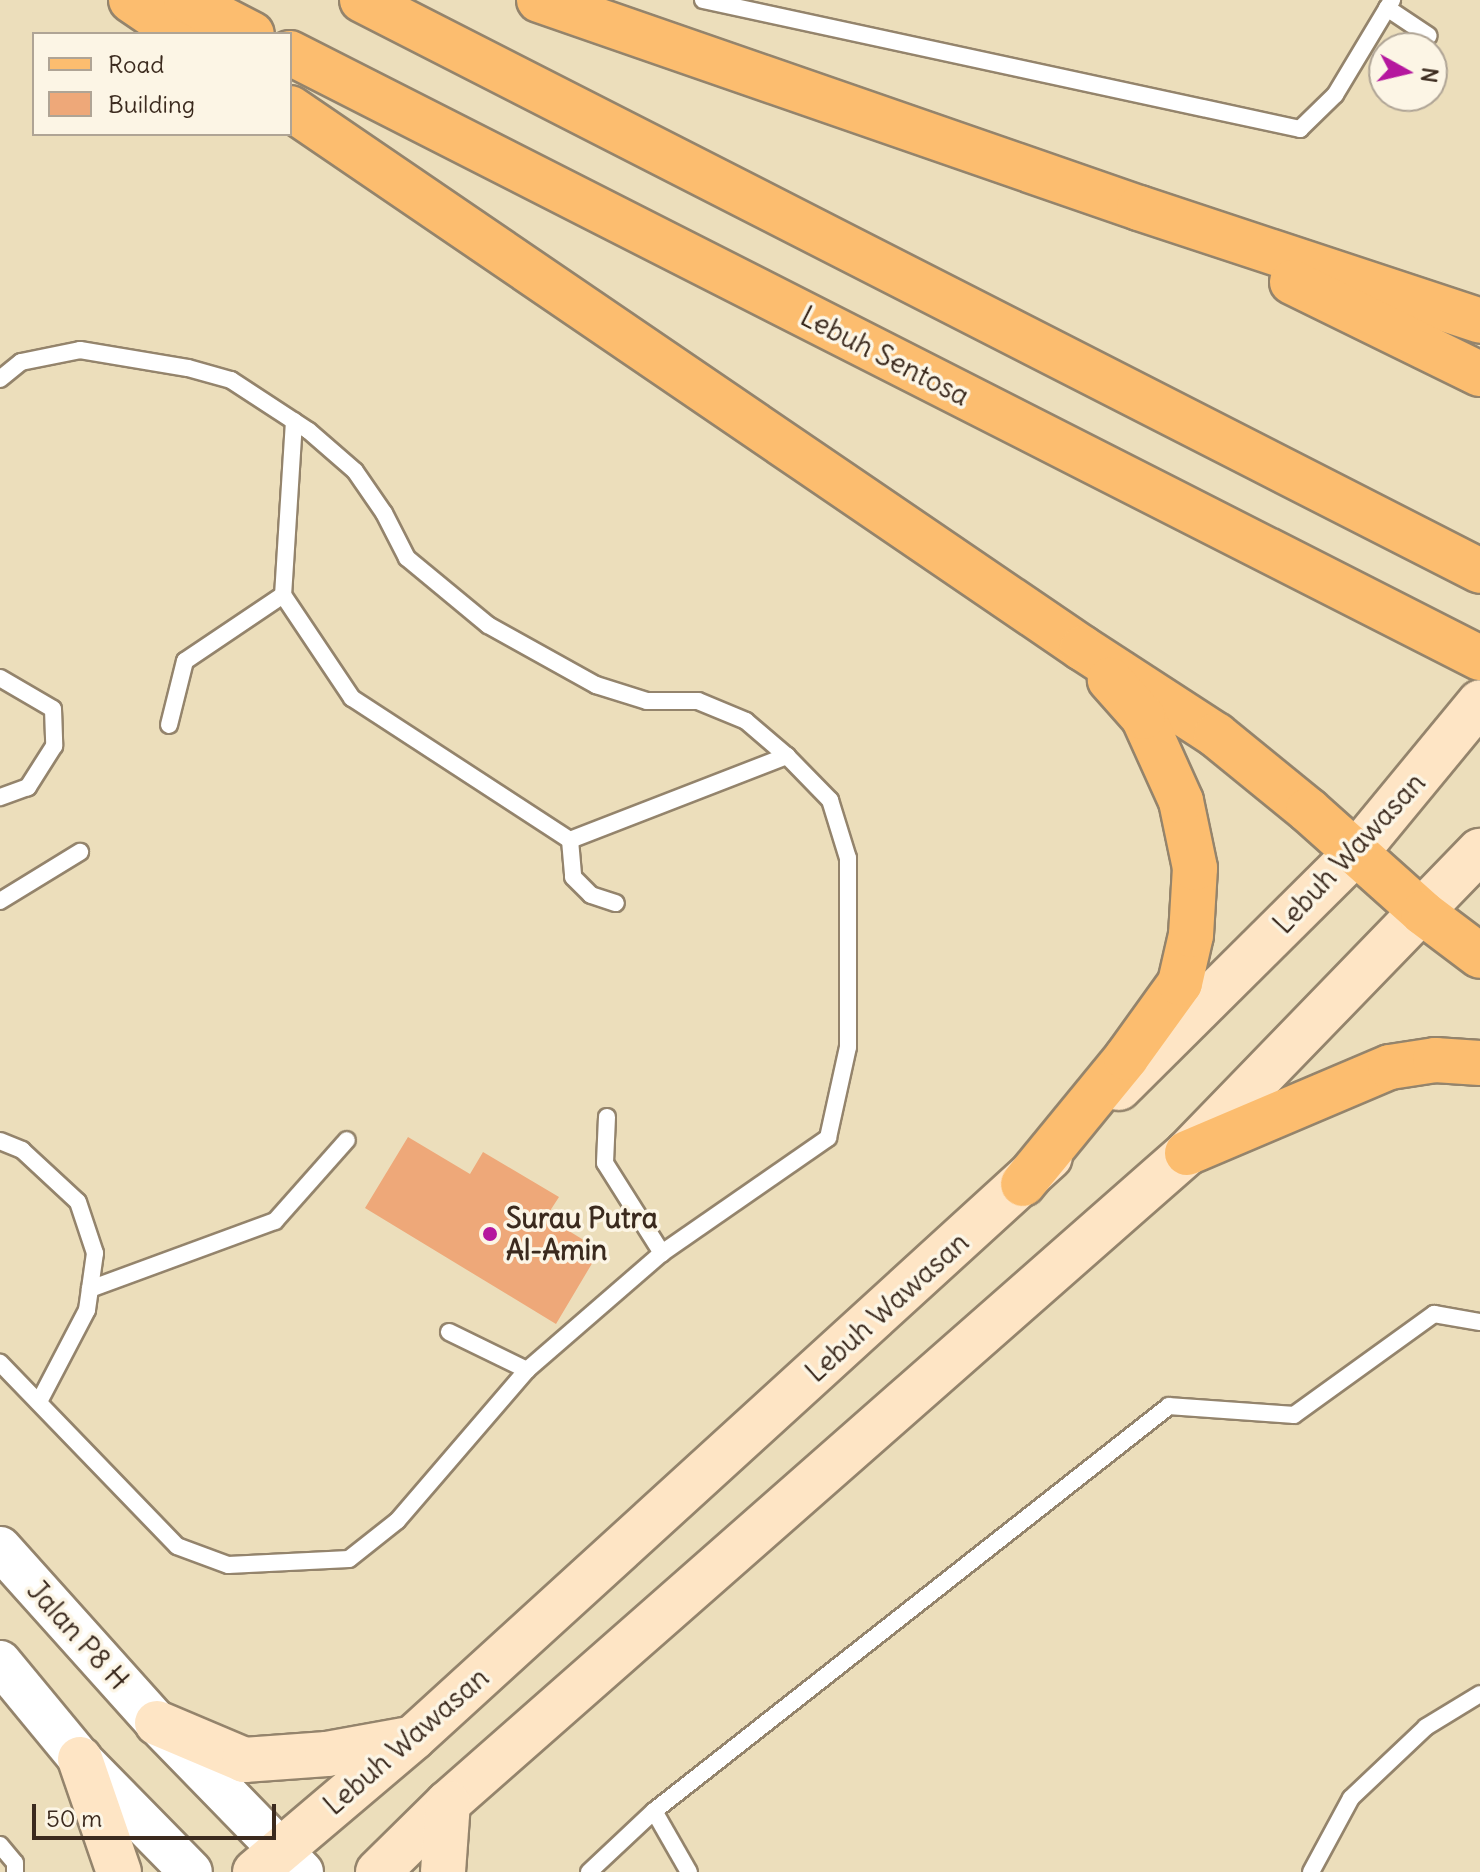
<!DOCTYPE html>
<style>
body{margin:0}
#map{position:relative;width:1480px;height:1872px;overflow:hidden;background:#ecdebb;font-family:Delius,sans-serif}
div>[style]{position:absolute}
.building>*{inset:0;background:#eea879}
.roads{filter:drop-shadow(2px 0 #94846c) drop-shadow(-2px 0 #94846c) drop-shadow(0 2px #94846c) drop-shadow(0 -2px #94846c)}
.service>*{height:16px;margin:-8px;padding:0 8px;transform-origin:8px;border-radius:8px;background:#fff}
.tertiary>*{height:42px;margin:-21px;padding:0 21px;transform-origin:21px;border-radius:21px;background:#fff}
.secondary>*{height:44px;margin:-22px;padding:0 22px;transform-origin:22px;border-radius:22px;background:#fee5c5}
.primary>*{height:44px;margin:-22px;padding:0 22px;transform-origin:22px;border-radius:22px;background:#fcbd6f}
.dots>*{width:22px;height:22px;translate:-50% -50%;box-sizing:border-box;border:4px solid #fcf5e5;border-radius:50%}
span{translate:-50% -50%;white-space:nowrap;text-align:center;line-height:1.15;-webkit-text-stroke:7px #fcf5e5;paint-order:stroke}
.street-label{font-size:28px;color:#3b2a1e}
.poi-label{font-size:28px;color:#3b2a1e;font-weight:700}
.left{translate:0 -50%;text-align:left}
.legend{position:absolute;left:32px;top:32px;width:260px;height:104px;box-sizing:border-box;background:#fcf5e5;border:2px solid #afa495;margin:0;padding:10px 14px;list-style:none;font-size:24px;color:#3b2a1e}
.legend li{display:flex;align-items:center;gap:16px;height:40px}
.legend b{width:40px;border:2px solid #afa495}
.north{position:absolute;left:1368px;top:32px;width:80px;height:80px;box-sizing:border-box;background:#fcf5e5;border:2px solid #afa495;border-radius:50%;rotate:98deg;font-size:22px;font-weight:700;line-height:32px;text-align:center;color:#3b2a1e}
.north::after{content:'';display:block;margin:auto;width:28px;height:36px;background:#b5179e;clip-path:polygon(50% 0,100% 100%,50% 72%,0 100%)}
.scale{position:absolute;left:32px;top:1804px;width:244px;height:36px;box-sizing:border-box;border:4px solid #3b2a1e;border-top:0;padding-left:10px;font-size:24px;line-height:28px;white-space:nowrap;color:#3b2a1e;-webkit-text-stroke:6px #fcf5e5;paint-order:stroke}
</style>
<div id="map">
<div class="building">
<div style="clip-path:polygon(408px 1137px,470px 1174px,483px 1152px,559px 1197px,546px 1217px,600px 1250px,556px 1324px,365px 1208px)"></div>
</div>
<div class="roads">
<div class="service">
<div style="left:703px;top:0;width:611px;rotate:12.19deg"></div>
<div style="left:1300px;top:129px;width:49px;rotate:-44.2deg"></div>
<div style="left:1335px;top:95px;width:111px;rotate:-59deg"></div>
<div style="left:1387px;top:8px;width:50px;rotate:33.7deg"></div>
<div style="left:0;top:379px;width:27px;rotate:-39deg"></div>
<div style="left:21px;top:362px;width:60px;rotate:-11.5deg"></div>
<div style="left:80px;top:350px;width:109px;rotate:9.5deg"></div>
<div style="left:188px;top:368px;width:45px;rotate:15.6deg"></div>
<div style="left:231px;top:380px;width:93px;rotate:33.2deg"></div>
<div style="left:309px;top:431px;width:61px;rotate:41deg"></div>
<div style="left:355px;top:471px;width:51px;rotate:55.4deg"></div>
<div style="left:384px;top:513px;width:51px;rotate:62.9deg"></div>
<div style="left:407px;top:558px;width:105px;rotate:39.6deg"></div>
<div style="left:488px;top:625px;width:124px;rotate:29.1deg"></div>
<div style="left:596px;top:685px;width:53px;rotate:17.4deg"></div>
<div style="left:647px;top:701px;width:51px"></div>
<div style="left:698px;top:701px;width:52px;rotate:22.6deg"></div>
<div style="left:746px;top:721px;width:54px;rotate:40.5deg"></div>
<div style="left:787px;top:756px;width:62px;rotate:45.7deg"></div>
<div style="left:830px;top:800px;width:61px;rotate:72.8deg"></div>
<div style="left:848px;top:858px;width:189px;rotate:90deg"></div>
<div style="left:848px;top:1047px;width:93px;rotate:102.4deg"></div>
<div style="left:828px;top:1138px;width:202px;rotate:145.3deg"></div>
<div style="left:662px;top:1253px;width:179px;rotate:139.1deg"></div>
<div style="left:527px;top:1370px;width:199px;rotate:130.7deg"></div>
<div style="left:397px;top:1521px;width:61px;rotate:141.6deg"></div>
<div style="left:349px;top:1559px;width:121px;rotate:177.2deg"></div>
<div style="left:228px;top:1565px;width:54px;rotate:-159.6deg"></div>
<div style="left:177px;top:1546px;width:255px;rotate:-134deg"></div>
<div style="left:294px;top:421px;width:174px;rotate:93.6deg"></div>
<div style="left:283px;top:595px;width:124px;rotate:56.2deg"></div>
<div style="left:352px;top:698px;width:260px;rotate:33.1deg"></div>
<div style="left:570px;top:840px;width:233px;rotate:-21.2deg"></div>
<div style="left:0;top:678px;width:61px;rotate:30.3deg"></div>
<div style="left:53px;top:709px;width:37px;rotate:88deg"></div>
<div style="left:54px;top:746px;width:49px;rotate:122.4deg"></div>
<div style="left:28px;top:787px;width:30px;rotate:160deg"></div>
<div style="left:169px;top:725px;width:66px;rotate:-76deg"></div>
<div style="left:185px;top:661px;width:118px;rotate:-34deg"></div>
<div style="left:570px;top:840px;width:37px;rotate:85deg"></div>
<div style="left:573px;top:877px;width:25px;rotate:45deg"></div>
<div style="left:591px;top:895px;width:26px;rotate:18deg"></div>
<div style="left:0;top:901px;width:94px;rotate:-31.5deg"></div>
<div style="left:607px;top:1117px;width:46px;rotate:92.5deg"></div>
<div style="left:605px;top:1163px;width:107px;rotate:57.7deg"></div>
<div style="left:0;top:1141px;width:24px;rotate:22deg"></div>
<div style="left:22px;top:1150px;width:76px;rotate:42.9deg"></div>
<div style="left:78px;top:1202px;width:54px;rotate:71.6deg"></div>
<div style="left:95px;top:1253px;width:58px;rotate:98deg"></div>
<div style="left:87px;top:1310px;width:104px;rotate:117.6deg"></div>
<div style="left:90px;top:1289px;width:197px;rotate:-20.2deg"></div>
<div style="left:275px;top:1221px;width:108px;rotate:-48.4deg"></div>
<div style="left:449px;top:1332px;width:87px;rotate:26deg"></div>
<div style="left:654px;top:1811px;width:70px;rotate:60.2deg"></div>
<div style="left:0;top:1845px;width:23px;rotate:50deg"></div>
<div style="left:15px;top:1863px;width:9px;rotate:90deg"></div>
<div style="left:589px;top:1872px;width:89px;rotate:-43.2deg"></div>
<div style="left:654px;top:1811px;width:655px;rotate:-38.18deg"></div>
<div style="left:1169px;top:1406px;width:125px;rotate:4.1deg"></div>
<div style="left:1294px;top:1415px;width:173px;rotate:-35.8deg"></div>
<div style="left:1434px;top:1314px;width:47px;rotate:9.9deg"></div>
<div style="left:1311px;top:1872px;width:84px;rotate:-61.6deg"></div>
<div style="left:1351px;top:1798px;width:103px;rotate:-43.4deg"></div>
<div style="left:1426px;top:1727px;width:63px;rotate:-31.4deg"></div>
</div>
<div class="tertiary">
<div style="left:0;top:1548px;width:235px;rotate:48.1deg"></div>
<div style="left:157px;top:1723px;width:208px;rotate:45.8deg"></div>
<div style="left:0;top:1662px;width:126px;rotate:50.5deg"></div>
<div style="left:80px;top:1759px;width:158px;rotate:45.5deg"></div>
</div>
<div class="secondary">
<div style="left:1119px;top:1088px;width:331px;rotate:-44.8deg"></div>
<div style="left:1354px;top:855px;width:198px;rotate:-50.5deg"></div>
<div style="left:157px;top:1723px;width:95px;rotate:23deg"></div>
<div style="left:244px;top:1760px;width:83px;rotate:-4.1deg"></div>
<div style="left:327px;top:1754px;width:83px;rotate:-10.4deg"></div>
<div style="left:80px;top:1759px;width:120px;rotate:71deg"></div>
<div style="left:255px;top:1872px;width:207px;rotate:-40.3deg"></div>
<div style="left:413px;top:1738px;width:862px;rotate:-42.37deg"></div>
<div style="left:378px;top:1872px;width:98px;rotate:-44.6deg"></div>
<div style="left:448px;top:1803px;width:984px;rotate:-41.33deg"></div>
<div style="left:1187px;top:1153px;width:421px;rotate:-45.9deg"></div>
<div style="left:443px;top:1872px;width:69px;rotate:-85.9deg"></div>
</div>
<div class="primary">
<div style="left:131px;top:0;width:60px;rotate:34.2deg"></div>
<div style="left:186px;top:0;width:74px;rotate:27.3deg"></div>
<div style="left:362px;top:0;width:1255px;rotate:27.05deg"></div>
<div style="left:539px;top:0;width:635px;rotate:19.12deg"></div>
<div style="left:1139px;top:208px;width:359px;rotate:18.3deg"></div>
<div style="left:290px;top:53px;width:1335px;rotate:26.95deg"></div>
<div style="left:290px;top:108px;width:959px;rotate:34.29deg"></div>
<div style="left:1082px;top:648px;width:160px;rotate:33deg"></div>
<div style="left:1216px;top:735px;width:119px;rotate:39.2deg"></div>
<div style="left:1308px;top:810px;width:154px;rotate:41.8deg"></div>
<div style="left:1423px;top:913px;width:71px;rotate:37deg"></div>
<div style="left:1292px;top:282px;width:209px;rotate:26.1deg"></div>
<div style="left:1187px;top:1153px;width:220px;rotate:-23deg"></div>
<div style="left:1390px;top:1067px;width:46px;rotate:-8.8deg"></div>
<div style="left:1435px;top:1060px;width:45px;rotate:3.8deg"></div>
<div style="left:1023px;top:1184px;width:163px;rotate:-50.7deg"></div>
<div style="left:1126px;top:1058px;width:92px;rotate:-54.2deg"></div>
<div style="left:1180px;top:983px;width:49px;rotate:-77.1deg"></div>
<div style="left:1191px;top:935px;width:67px;rotate:-86.6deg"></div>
<div style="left:1195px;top:868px;width:68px;rotate:-101.8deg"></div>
<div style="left:1181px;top:801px;width:92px;rotate:-114.3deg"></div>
<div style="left:1143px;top:717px;width:50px;rotate:-131.7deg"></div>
</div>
</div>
<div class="dots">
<div style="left:490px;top:1234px;background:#b5179e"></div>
</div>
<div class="street-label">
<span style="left:885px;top:356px;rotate:27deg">Lebuh Sentosa</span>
<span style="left:1349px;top:853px;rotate:-47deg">Lebuh Wawasan</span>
<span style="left:887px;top:1307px;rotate:-42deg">Lebuh Wawasan</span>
<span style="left:78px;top:1635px;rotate:48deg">Jalan P8 H</span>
<span style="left:406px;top:1741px;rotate:-41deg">Lebuh Wawasan</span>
</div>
<div class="poi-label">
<span class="left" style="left:506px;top:1234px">Surau Putra<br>Al-Amin</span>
</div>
<ul class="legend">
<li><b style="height:10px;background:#fcbd6f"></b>Road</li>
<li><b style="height:22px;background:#eea879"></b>Building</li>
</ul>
<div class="north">N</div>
<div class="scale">50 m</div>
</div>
